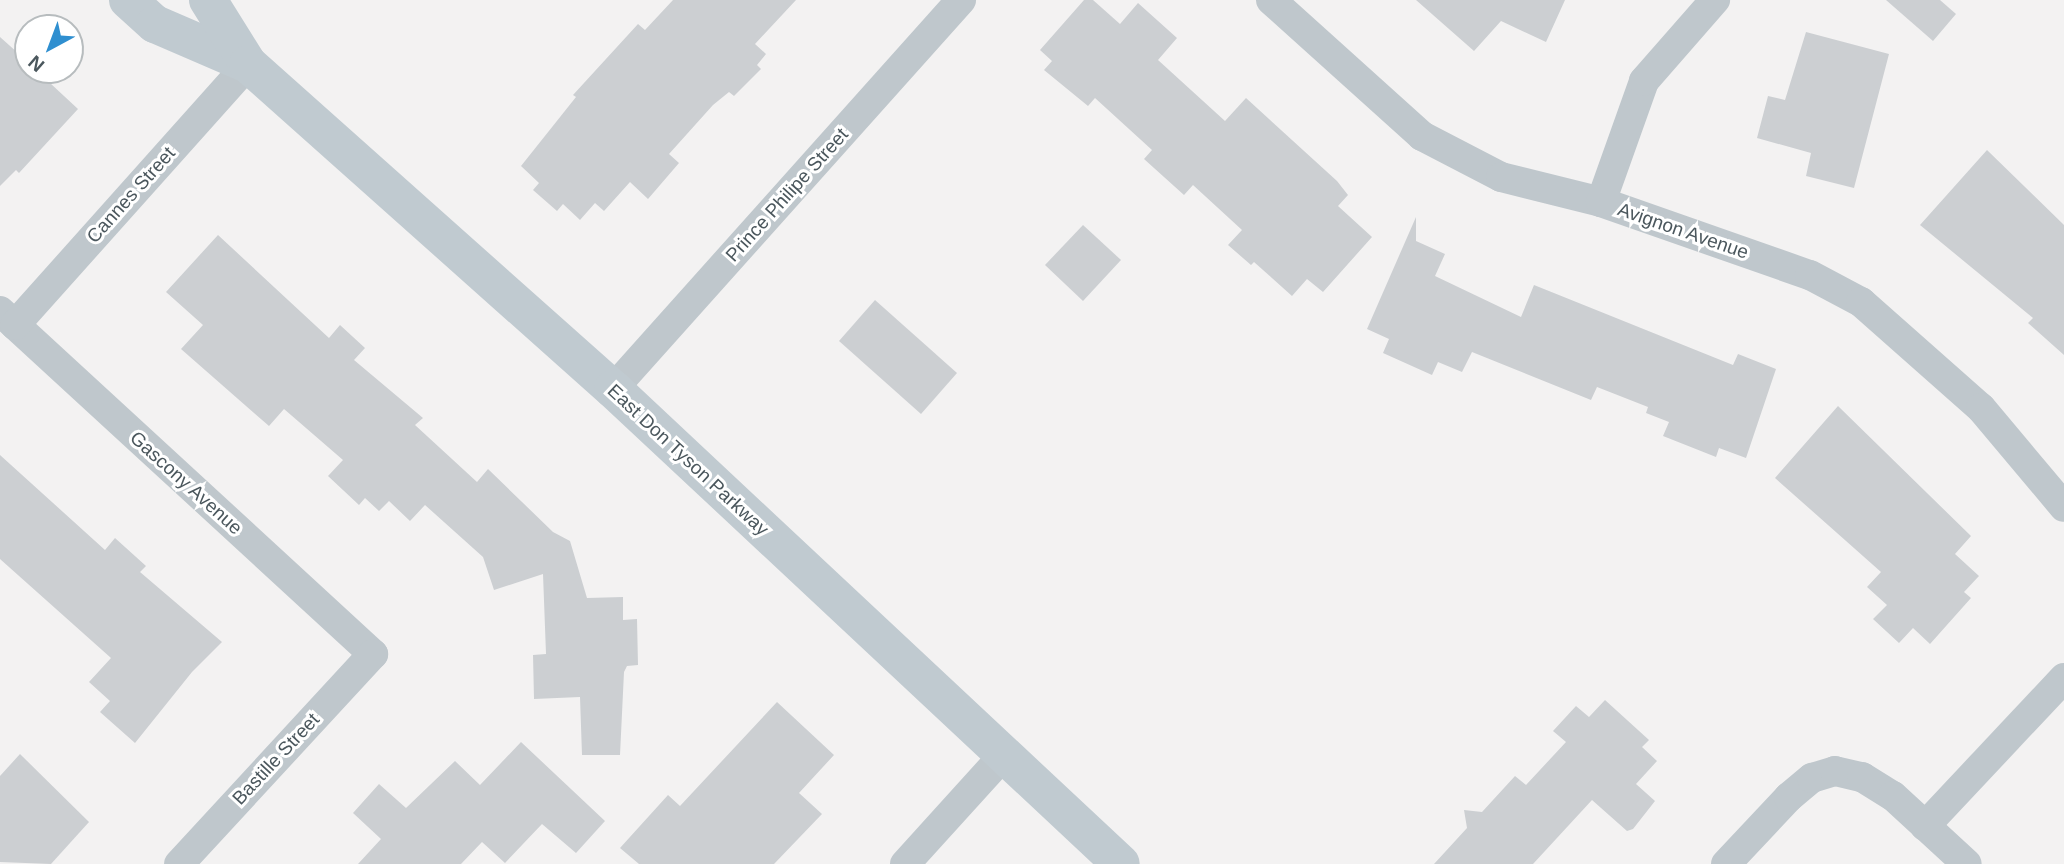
<!DOCTYPE html>
<style>
body{margin:0}
#map{position:relative;width:2064px;height:864px;overflow:hidden;background:#f3f2f2;font-family:Arial,sans-serif}
div>[style]{position:absolute}
.building>*{inset:0;background:#cccfd2}
.minor>*{height:30px;margin:-15px;padding:0 15px;transform-origin:15px;border-radius:15px;background:#bfc7cc}
.secondary>*{height:38px;margin:-19px;padding:0 19px;transform-origin:19px;border-radius:19px;background:#c0cad0}
span{translate:-50% -50%;white-space:nowrap;text-align:center;line-height:1.15;-webkit-text-stroke:6px #fff;paint-order:stroke}
.street-label{font-size:19px;color:#4b575d}
.north{position:absolute;left:14px;top:14px;width:70px;height:70px;box-sizing:border-box;background:#fff;border:2px solid #b7bcbe;border-radius:50%;rotate:221deg;font-size:19px;font-weight:700;line-height:28px;text-align:center;color:#4b575d}
.north::after{content:'';display:block;margin:auto;width:24px;height:32px;background:#2f8fd0;clip-path:polygon(50% 0,100% 100%,50% 72%,0 100%)}
</style>
<div id="map">
<div class="building">
<div style="clip-path:polygon(673px 0,796px 0,755px 44px,766px 54px,757px 65px,761px 69px,734px 96px,729px 92px,713px 105px,669px 154px,679px 163px,648px 199px,630px 182px,604px 211px,595px 203px,580px 220px,563px 204px,557px 211px,533px 190px,539px 183px,521px 166px,576px 97px,573px 95px,638px 24px,645px 30px)"></div>
<div style="clip-path:polygon(1084px 0,1093px 0,1120px 24px,1138px 3px,1177px 38px,1158px 60px,1225px 121px,1246px 98px,1337px 181px,1348px 195px,1338px 206px,1372px 237px,1323px 292px,1307px 279px,1292px 296px,1254px 262px,1251px 265px,1228px 245px,1242px 230px,1193px 185px,1184px 195px,1144px 159px,1152px 150px,1095px 98px,1088px 106px,1044px 70px,1052px 61px,1040px 50px)"></div>
<div style="clip-path:polygon(1416px 0,1565px 0,1546px 42px,1501px 21px,1474px 51px)"></div>
<div style="clip-path:polygon(1886px 0,1940px 0,1956px 14px,1933px 41px)"></div>
<div style="clip-path:polygon(1806px 32px,1889px 54px,1854px 188px,1806px 176px,1811px 153px,1757px 138px,1768px 96px,1785px 100px)"></div>
<div style="clip-path:polygon(0 37px,28px 62px,28px 70px,36px 70px,78px 109px,19px 173px,16px 170px,0 186px)"></div>
<div style="clip-path:polygon(1987px 150px,2064px 225px,2064px 355px,2028px 323px,2033px 318px,1920px 225px)"></div>
<div style="clip-path:polygon(1416px 217px,1416px 241px,1445px 254px,1435px 276px,1521px 317px,1534px 285px,1733px 365px,1738px 354px,1776px 369px,1746px 458px,1719px 448px,1716px 457px,1663px 436px,1669px 422px,1646px 413px,1648px 407px,1597px 387px,1591px 400px,1472px 352px,1462px 372px,1438px 362px,1432px 375px,1383px 353px,1389px 339px,1367px 329px)"></div>
<div style="clip-path:polygon(1083px 225px,1121px 260px,1083px 301px,1045px 265px)"></div>
<div style="clip-path:polygon(218px 235px,329px 338px,340px 325px,365px 348px,354px 360px,423px 418px,415px 425px,477px 482px,488px 469px,553px 532px,570px 541px,587px 598px,623px 597px,623px 620px,637px 619px,638px 665px,627px 666px,624px 672px,620px 755px,582px 755px,580px 697px,534px 699px,533px 655px,546px 654px,543px 574px,494px 590px,483px 557px,425px 505px,410px 521px,389px 501px,379px 511px,365px 498px,359px 505px,328px 476px,343px 460px,284px 409px,269px 426px,181px 349px,203px 325px,166px 292px)"></div>
<div style="clip-path:polygon(875px 300px,957px 373px,921px 414px,839px 341px)"></div>
<div style="clip-path:polygon(1838px 406px,1971px 536px,1955px 554px,1979px 576px,1964px 592px,1971px 598px,1930px 644px,1913px 628px,1899px 643px,1873px 619px,1887px 605px,1867px 587px,1881px 572px,1775px 478px)"></div>
<div style="clip-path:polygon(0 455px,105px 550px,115px 538px,146px 566px,140px 572px,222px 642px,192px 672px,135px 743px,100px 712px,110px 701px,89px 682px,111px 658px,0 559px)"></div>
<div style="clip-path:polygon(1605px 700px,1649px 740px,1642px 747px,1657px 761px,1636px 784px,1655px 801px,1633px 829px,1627px 831px,1592px 800px,1533px 864px,1434px 864px,1467px 828px,1464px 810px,1482px 812px,1515px 776px,1526px 785px,1566px 742px,1553px 731px,1576px 706px,1589px 717px)"></div>
<div style="clip-path:polygon(777px 702px,834px 755px,799px 793px,822px 814px,774px 864px,639px 864px,620px 848px,668px 795px,680px 806px)"></div>
<div style="clip-path:polygon(521px 742px,605px 821px,576px 853px,542px 824px,505px 863px,482px 842px,461px 864px,358px 864px,381px 839px,353px 813px,379px 784px,406px 808px,455px 761px,480px 785px)"></div>
<div style="clip-path:polygon(20px 754px,89px 822px,51px 864px,0 862px,0 776px)"></div>
</div>
<div class="minor">
<div style="left:1271px;top:0;width:203px;rotate:42deg"></div>
<div style="left:1422px;top:136px;width:89px;rotate:27.4deg"></div>
<div style="left:1501px;top:177px;width:103px;rotate:14deg"></div>
<div style="left:1601px;top:202px;width:221px;rotate:19.3deg"></div>
<div style="left:1810px;top:275px;width:58px;rotate:27.9deg"></div>
<div style="left:1861px;top:302px;width:160px;rotate:41.5deg"></div>
<div style="left:1981px;top:408px;width:129px;rotate:50deg"></div>
<div style="left:1601px;top:202px;width:128px;rotate:-70.4deg"></div>
<div style="left:1644px;top:81px;width:108px;rotate:-48.8deg"></div>
<div style="left:0;top:311px;width:507px;rotate:42.6deg"></div>
<div style="left:373px;top:654px;width:286px;rotate:132.7deg"></div>
<div style="left:15px;top:325px;width:350px;rotate:-48.2deg"></div>
<div style="left:613px;top:389px;width:522px;rotate:-48.18deg"></div>
<div style="left:1925px;top:826px;width:203px;rotate:-46.8deg"></div>
<div style="left:905px;top:864px;width:146px;rotate:-47.8deg"></div>
<div style="left:1726px;top:864px;width:92px;rotate:-46.8deg"></div>
<div style="left:1789px;top:797px;width:30px;rotate:-40deg"></div>
<div style="left:1812px;top:778px;width:24px;rotate:-17deg"></div>
<div style="left:1835px;top:771px;width:28px;rotate:13deg"></div>
<div style="left:1862px;top:777px;width:36px;rotate:32deg"></div>
<div style="left:1893px;top:796px;width:100px;rotate:42.6deg"></div>
</div>
<div class="secondary">
<div style="left:128px;top:0;width:36px;rotate:42deg"></div>
<div style="left:155px;top:24px;width:101px;rotate:23.3deg"></div>
<div style="left:208px;top:0;width:75px;rotate:58deg"></div>
<div style="left:248px;top:64px;width:489px;rotate:41.7deg"></div>
<div style="left:613px;top:389px;width:695px;rotate:43.08deg"></div>
</div>
<div class="street-label">
<span style="left:131px;top:195px;rotate:-48deg">Cannes Street</span>
<span style="left:787px;top:195px;rotate:-48deg">Prince Philipe Street</span>
<span style="left:1683px;top:231px;rotate:19deg">Avignon Avenue</span>
<span style="left:688px;top:460px;rotate:43deg">East Don Tyson Parkway</span>
<span style="left:186px;top:483px;rotate:42deg">Gascony Avenue</span>
<span style="left:276px;top:759px;rotate:-47deg">Bastille Street</span>
</div>
<div class="north">N</div>
</div>
